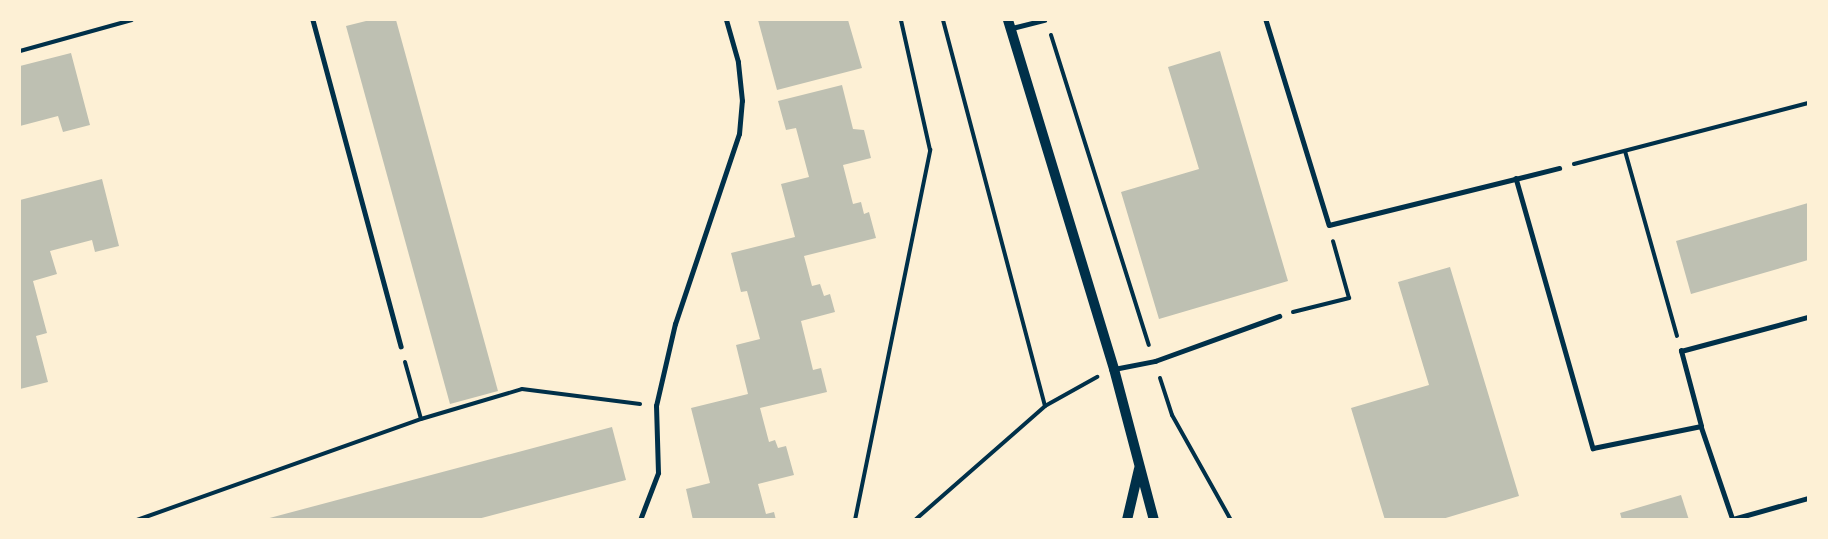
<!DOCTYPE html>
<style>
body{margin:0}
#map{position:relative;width:1828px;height:539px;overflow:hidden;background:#fdf0d5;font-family:"PT Sans",sans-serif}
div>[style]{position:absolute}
.building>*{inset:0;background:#bec0b2}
.path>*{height:4px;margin:-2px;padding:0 2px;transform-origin:2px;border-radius:2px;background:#003049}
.service>*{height:4.5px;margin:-2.25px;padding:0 2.25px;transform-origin:2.25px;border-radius:2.25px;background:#003049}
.tertiary>*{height:10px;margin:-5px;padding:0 5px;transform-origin:5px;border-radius:5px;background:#003049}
span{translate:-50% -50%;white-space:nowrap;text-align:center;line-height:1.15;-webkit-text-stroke:5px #fdf0d5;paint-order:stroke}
.frame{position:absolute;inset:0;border:21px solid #fdf0d5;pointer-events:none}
</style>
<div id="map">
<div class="building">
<div style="clip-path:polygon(370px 20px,396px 20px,498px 391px,450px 404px,346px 26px)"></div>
<div style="clip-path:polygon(758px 20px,848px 20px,862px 68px,777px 90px)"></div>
<div style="clip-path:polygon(1220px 51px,1288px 281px,1159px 319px,1121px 192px,1199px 169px,1168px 67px)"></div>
<div style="clip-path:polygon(71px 53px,90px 125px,63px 132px,58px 116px,20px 126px,20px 66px)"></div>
<div style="clip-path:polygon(842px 85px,853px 129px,864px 130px,871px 158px,843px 165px,853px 204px,861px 202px,864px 214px,869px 212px,876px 238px,804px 256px,812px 286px,820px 284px,824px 296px,830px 294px,835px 312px,801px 321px,813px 370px,821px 368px,827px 392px,760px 408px,769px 442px,775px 440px,778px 448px,786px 446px,794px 475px,758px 484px,766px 514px,774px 512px,776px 520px,693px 520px,686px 489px,710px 483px,691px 408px,748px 394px,736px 345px,760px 339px,747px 291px,741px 292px,731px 253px,795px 237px,781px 184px,809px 177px,796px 128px,786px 130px,778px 101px)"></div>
<div style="clip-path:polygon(102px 179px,119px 246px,95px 252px,92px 240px,50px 251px,57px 274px,33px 281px,47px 333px,36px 336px,48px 382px,20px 389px,20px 200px)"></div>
<div style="clip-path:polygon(1808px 203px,1808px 260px,1691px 294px,1676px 241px)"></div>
<div style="clip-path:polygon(1450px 267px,1519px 496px,1439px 520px,1385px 520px,1351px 408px,1429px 385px,1398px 282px)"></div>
<div style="clip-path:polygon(612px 427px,626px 480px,474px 520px,262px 520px)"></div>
<div style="clip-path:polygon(1681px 495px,1689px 520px,1622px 520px,1620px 513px)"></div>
</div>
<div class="path">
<div style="left:943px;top:20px;width:399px;rotate:75.2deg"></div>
<div style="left:1051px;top:35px;width:325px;rotate:72.5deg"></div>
<div style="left:20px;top:51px;width:116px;rotate:-15.5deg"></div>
<div style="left:1625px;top:151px;width:192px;rotate:74.3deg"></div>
<div style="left:1574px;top:164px;width:242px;rotate:-14.6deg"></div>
<div style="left:1293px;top:312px;width:58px;rotate:-14deg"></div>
<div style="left:1349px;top:298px;width:59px;rotate:-105.7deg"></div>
<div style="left:405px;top:362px;width:59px;rotate:74.3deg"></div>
<div style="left:1160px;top:378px;width:39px;rotate:72deg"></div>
<div style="left:1172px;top:415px;width:120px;rotate:60.7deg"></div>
<div style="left:137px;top:520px;width:301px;rotate:-19.6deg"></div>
<div style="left:421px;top:419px;width:105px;rotate:-16.5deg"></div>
<div style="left:522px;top:389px;width:119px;rotate:7.2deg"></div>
<div style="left:855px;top:520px;width:378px;rotate:-78.5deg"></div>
<div style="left:930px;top:150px;width:133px;rotate:-102.6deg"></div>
<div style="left:915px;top:520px;width:173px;rotate:-41.2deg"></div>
<div style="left:1045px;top:406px;width:60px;rotate:-29.1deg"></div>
</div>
<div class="service">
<div style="left:313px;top:20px;width:338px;rotate:74.9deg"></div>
<div style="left:1266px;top:20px;width:214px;rotate:72.9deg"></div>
<div style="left:1329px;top:225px;width:237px;rotate:-13.9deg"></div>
<div style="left:1012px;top:28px;width:33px;rotate:-14deg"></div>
<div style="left:1516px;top:178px;width:281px;rotate:74.1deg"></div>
<div style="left:1593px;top:448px;width:110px;rotate:-11.5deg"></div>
<div style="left:1701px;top:426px;width:99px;rotate:71.2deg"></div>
<div style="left:1114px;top:369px;width:42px;rotate:-11deg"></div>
<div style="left:1155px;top:361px;width:132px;rotate:-19.9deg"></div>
<div style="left:1701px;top:426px;width:78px;rotate:-104.9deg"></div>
<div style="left:1681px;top:351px;width:131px;rotate:-15deg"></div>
<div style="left:1733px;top:519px;width:78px;rotate:-15.6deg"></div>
<div style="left:640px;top:520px;width:50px;rotate:-69deg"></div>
<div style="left:658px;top:473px;width:67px;rotate:-91.7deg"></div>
<div style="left:656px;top:406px;width:84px;rotate:-77deg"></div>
<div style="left:675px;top:324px;width:200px;rotate:-71.4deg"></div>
<div style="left:739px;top:134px;width:33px;rotate:-85deg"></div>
<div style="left:742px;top:101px;width:39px;rotate:-96deg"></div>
<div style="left:738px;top:62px;width:44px;rotate:-105.9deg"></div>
</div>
<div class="tertiary">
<div style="left:1008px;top:20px;width:365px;rotate:73.1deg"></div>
<div style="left:1114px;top:369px;width:156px;rotate:75.2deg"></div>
<div style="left:1127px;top:520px;width:52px;rotate:-76.8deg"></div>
</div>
<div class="frame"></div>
</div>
